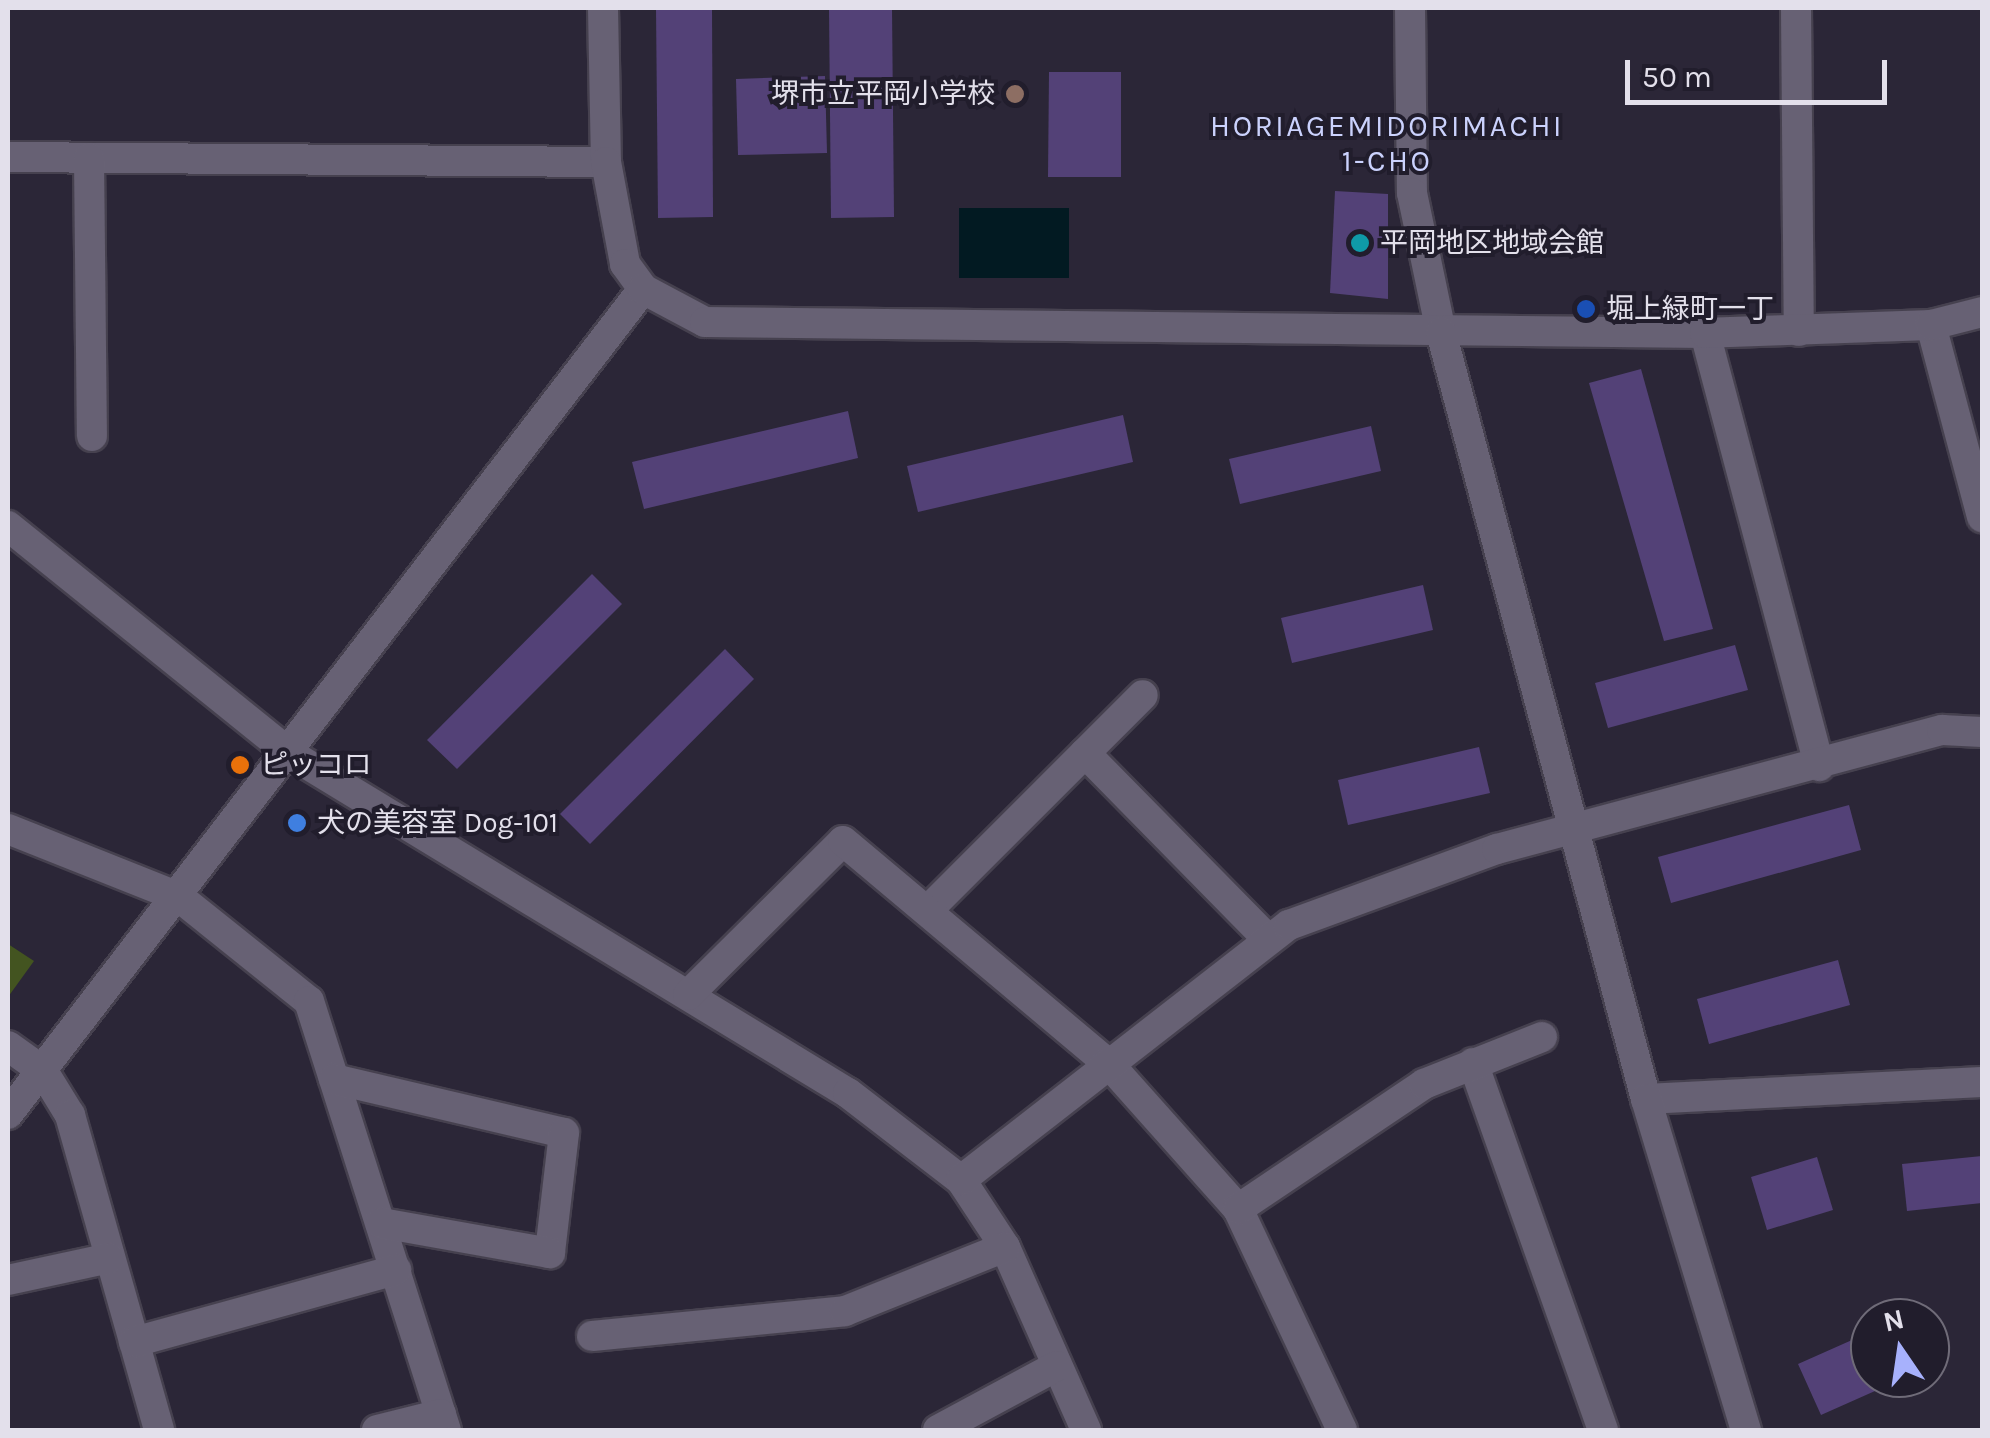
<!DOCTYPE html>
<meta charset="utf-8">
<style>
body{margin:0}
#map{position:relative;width:1990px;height:1438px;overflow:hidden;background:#2b2637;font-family:Karla,"Noto Sans JP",sans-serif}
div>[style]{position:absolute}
.green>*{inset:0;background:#435420}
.water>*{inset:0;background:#021a22}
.building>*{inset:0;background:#534177}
.roads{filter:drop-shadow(2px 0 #46414f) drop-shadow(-2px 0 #46414f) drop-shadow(0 2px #46414f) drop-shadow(0 -2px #46414f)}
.minor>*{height:30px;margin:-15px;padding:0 15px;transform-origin:15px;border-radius:15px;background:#676174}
.tertiary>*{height:30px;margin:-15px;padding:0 15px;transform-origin:15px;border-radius:15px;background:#676174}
.dots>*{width:28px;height:28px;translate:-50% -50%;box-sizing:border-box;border:5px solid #211d2c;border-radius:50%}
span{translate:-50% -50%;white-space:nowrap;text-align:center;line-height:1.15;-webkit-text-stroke:8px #211d2c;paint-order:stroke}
.poi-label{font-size:28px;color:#e3e0eb}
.right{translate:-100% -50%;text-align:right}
.left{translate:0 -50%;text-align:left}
.neighbourhood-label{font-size:30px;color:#cbd2fd;letter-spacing:2.5px}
.frame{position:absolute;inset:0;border:10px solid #e3e0eb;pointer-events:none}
.north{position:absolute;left:1850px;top:1298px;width:100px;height:100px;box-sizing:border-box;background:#211d2c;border:2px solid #6f6b78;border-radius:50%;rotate:347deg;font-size:28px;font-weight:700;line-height:40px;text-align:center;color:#e3e0eb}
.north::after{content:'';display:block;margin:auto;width:35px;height:45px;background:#a7b1fc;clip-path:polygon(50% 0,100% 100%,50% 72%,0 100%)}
.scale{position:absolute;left:1625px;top:60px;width:262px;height:45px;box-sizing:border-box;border:5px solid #e3e0eb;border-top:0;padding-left:12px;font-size:30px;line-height:35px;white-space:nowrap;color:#e3e0eb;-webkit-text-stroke:8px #211d2c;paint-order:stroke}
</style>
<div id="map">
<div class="green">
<div style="clip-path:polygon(8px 944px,34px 961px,8px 997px)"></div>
</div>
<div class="water">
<div style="clip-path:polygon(959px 208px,1069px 208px,1069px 278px,959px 278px)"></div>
</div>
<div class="building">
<div style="clip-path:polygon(656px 8px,712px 8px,713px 217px,658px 218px)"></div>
<div style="clip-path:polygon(829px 8px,892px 8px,894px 217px,831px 218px)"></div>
<div style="clip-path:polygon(1049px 72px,1121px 72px,1121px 177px,1048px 177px)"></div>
<div style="clip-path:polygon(825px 76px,827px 153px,738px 155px,736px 79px)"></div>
<div style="clip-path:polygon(1335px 191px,1388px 194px,1388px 299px,1330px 293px)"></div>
<div style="clip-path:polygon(1641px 369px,1713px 629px,1664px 641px,1589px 383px)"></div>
<div style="clip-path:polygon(848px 411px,858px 458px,644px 509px,632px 462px)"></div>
<div style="clip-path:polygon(1123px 415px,1133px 462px,918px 512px,907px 466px)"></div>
<div style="clip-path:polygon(1371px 426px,1381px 471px,1240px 504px,1229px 459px)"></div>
<div style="clip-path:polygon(592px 574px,622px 604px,457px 769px,427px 740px)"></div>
<div style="clip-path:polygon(1423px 585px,1433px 630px,1292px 663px,1281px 618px)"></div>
<div style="clip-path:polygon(1735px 645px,1748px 690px,1608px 728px,1595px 683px)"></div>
<div style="clip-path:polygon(725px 649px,754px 679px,590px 844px,560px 814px)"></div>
<div style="clip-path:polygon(1479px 747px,1490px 793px,1348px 825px,1338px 780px)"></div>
<div style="clip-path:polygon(1849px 805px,1861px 850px,1671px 903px,1658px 857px)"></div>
<div style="clip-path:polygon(1838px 960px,1850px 1005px,1709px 1044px,1697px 999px)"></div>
<div style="clip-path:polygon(1982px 1156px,1982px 1203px,1907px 1211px,1902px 1164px)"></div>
<div style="clip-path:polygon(1817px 1157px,1833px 1210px,1767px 1230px,1751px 1177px)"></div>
<div style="clip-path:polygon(1861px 1336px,1870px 1378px,1884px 1387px,1821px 1415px,1798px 1364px)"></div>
</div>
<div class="roads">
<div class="minor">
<div style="left:1410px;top:8px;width:185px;rotate:89.4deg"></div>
<div style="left:1412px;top:193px;width:142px;rotate:78.2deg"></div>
<div style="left:1796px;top:8px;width:323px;rotate:89.5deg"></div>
<div style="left:8px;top:157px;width:598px;rotate:0.48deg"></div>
<div style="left:89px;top:158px;width:278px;rotate:89.4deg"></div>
<div style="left:1931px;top:325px;width:199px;rotate:75.1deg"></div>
<div style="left:1705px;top:333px;width:448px;rotate:75.2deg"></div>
<div style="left:8px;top:526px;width:365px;rotate:38.9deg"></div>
<div style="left:292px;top:755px;width:651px;rotate:31.3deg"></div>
<div style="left:848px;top:1093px;width:143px;rotate:37.6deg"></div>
<div style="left:961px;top:1180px;width:80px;rotate:56.7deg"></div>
<div style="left:1005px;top:1247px;width:200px;rotate:66.1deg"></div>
<div style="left:1085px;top:753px;width:262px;rotate:45.5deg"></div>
<div style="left:8px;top:829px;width:184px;rotate:21.7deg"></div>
<div style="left:179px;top:897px;width:166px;rotate:38.7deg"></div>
<div style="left:309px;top:1001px;width:450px;rotate:72.3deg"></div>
<div style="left:927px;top:911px;width:305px;rotate:-45deg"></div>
<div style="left:688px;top:995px;width:218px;rotate:-44.8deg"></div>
<div style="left:843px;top:841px;width:346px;rotate:40deg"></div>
<div style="left:1108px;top:1063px;width:195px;rotate:48.3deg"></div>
<div style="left:1238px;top:1209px;width:244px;rotate:64.8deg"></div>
<div style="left:8px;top:1046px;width:43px;rotate:35.5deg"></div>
<div style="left:43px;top:1071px;width:52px;rotate:58.5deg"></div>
<div style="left:70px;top:1115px;width:327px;rotate:74.2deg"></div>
<div style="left:1473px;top:1063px;width:389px;rotate:70.5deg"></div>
<div style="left:334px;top:1079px;width:236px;rotate:13.2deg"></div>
<div style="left:564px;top:1133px;width:121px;rotate:96.7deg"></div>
<div style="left:550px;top:1253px;width:172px;rotate:-169.9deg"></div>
<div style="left:1646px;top:1099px;width:336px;rotate:-2.9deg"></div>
<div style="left:8px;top:1114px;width:1041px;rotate:-52.41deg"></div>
<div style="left:961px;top:1180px;width:415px;rotate:-37.9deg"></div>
<div style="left:1289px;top:925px;width:221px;rotate:-20.1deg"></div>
<div style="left:1497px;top:849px;width:461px;rotate:-15deg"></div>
<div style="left:1942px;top:730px;width:40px;rotate:2.9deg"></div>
<div style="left:1238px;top:1209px;width:224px;rotate:-33.9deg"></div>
<div style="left:1424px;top:1084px;width:127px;rotate:-21.7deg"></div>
<div style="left:8px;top:1280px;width:104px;rotate:-12.2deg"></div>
<div style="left:592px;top:1336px;width:254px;rotate:-5.6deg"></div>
<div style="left:845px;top:1311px;width:172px;rotate:-21.8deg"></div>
<div style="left:134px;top:1342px;width:272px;rotate:-15.4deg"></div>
<div style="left:377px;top:1430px;width:66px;rotate:-14deg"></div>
<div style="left:938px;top:1430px;width:135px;rotate:-28.3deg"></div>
</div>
<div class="tertiary">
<div style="left:603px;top:8px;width:154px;rotate:88.9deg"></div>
<div style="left:606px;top:162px;width:104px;rotate:79.4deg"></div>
<div style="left:625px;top:264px;width:31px;rotate:54deg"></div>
<div style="left:643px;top:289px;width:70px;rotate:28deg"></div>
<div style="left:705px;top:322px;width:1000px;rotate:0.63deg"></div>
<div style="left:1705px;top:333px;width:226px;rotate:-2deg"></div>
<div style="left:1931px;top:325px;width:53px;rotate:-14.3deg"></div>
<div style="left:1441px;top:332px;width:794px;rotate:75.04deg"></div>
<div style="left:1646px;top:1099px;width:346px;rotate:73.2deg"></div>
</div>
</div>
<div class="dots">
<div style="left:1015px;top:94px;background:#8d6e63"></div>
<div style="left:1360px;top:243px;background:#0f9aa8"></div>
<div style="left:1586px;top:309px;background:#1a4fb4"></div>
<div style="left:240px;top:765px;background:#e8710a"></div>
<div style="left:297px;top:823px;background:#3f7fe0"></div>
</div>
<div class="poi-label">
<span class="right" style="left:995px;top:94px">堺市立平岡小学校</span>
<span class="left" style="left:1380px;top:243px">平岡地区地域会館</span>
<span class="left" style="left:1606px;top:309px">堀上緑町一丁</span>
<span class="left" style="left:260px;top:765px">ピッコロ</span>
<span class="left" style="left:317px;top:823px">犬の美容室 Dog-101</span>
</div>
<div class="neighbourhood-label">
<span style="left:1387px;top:143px">HORIAGEMIDORIMACHI<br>1-CHO</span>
</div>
<div class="frame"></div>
<div class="north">N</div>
<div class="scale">50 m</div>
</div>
